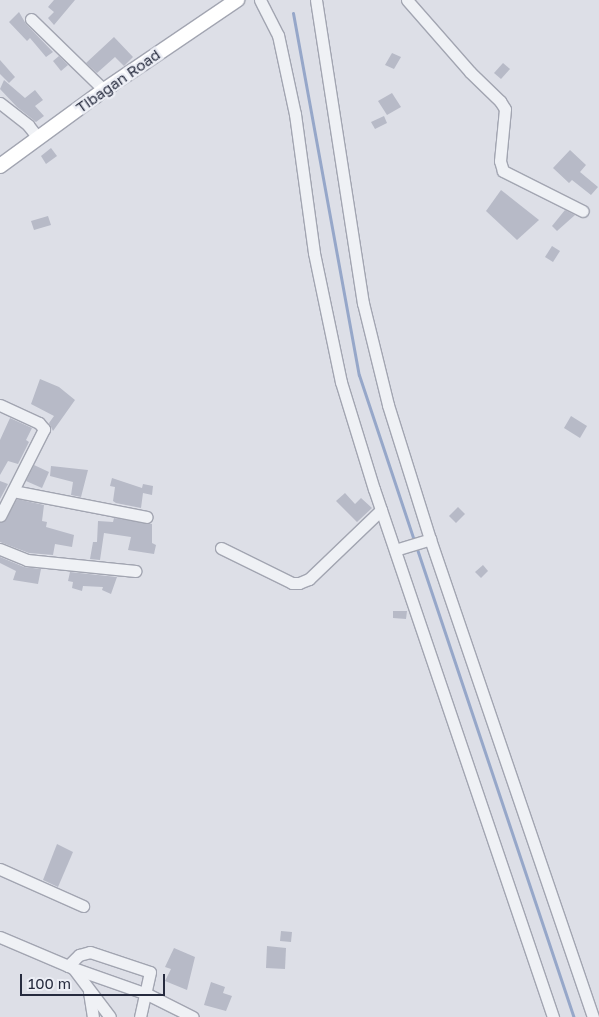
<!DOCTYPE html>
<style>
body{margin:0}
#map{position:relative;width:599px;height:1017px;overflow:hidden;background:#dddfe7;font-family:"Golos Text",sans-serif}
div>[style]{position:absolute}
.stream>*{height:3px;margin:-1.5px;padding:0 1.5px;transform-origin:1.5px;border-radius:1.5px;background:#96a7c9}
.building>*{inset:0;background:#b7bac7}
.roads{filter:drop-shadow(1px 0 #a2a5b1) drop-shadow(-1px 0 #a2a5b1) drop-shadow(0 1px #a2a5b1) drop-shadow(0 -1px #a2a5b1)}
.minor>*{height:11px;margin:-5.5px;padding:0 5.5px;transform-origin:5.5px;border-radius:5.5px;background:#eff1f5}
.major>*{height:14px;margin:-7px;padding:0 7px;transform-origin:7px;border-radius:7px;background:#fff}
span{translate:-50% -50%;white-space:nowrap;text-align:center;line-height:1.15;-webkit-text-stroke:5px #eceef5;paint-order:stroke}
.street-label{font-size:15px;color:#262b3e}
.scale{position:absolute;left:20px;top:974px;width:145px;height:22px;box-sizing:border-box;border:2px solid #262b3e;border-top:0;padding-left:6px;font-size:15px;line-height:18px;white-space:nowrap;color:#262b3e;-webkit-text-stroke:4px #eceef5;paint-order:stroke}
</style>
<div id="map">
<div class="stream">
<div style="left:293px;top:13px;width:368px;rotate:79.7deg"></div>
<div style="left:359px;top:375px;width:174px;rotate:71.6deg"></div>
<div style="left:416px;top:546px;width:497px;rotate:71.5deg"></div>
</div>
<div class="building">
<div style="clip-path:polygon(54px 0,75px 0,54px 25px,48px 18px,54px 12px,48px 7px)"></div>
<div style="clip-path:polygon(19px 12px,26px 24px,53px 52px,46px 57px,30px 38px,27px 41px,9px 22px)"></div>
<div style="clip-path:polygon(114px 37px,133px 57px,124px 66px,115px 57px,97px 73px,86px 63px)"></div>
<div style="clip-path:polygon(392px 53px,401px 57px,394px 69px,385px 65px)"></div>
<div style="clip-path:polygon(59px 56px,68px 65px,61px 71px,53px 61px)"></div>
<div style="clip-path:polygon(0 60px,15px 77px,9px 83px,0 74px)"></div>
<div style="clip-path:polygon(503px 63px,510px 69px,501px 79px,494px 73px)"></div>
<div style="clip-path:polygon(4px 80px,25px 98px,35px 90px,43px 100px,35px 106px,44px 116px,36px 122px,17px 107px,0 89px)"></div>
<div style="clip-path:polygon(392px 93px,401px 107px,387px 115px,378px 101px)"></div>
<div style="clip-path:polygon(384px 116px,387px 123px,375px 129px,371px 122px)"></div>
<div style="clip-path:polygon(51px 148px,57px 156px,46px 164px,41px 156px)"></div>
<div style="clip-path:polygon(570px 150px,586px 165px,580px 172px,598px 187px,591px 195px,572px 180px,569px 183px,553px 168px)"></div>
<div style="clip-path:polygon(501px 190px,539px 220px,517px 240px,486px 211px)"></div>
<div style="clip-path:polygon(565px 210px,575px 215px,557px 231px,552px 226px)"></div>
<div style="clip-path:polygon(48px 216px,51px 225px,34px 230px,31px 221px)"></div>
<div style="clip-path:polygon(552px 246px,560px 251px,553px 262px,545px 257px)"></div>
<div style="clip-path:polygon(40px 379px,59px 387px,75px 400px,53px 431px,49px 423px,54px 416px,31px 404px)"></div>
<div style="clip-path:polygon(571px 416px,587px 426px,580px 438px,564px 428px)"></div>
<div style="clip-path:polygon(10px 418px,32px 428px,26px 440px,29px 442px,18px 464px,8px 461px,0 475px,0 440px)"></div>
<div style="clip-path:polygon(34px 465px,49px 472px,42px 488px,26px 481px)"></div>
<div style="clip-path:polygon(51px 466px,88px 470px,81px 497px,71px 495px,73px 482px,50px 476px)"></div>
<div style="clip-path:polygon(112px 478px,142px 488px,143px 484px,153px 486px,152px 495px,143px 493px,141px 508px,116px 503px,113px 501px,115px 487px,110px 486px)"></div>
<div style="clip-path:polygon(0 481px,8px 484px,0 499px)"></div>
<div style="clip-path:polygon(345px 493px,355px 504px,361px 498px,372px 508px,357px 522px,336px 501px)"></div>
<div style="clip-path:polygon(17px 499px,44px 505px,42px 521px,47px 522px,46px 527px,74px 535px,72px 547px,55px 544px,53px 555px,29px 553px,0 542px,0 523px,6px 520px)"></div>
<div style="clip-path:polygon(458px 507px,465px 514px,456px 523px,449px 516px)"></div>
<div style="clip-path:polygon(114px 518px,152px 524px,152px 543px,156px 545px,154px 554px,128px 550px,131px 537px,104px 533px,100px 560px,90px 559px,93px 542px,97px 542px,98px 521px,113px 522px)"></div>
<div style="clip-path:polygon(0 557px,24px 567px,41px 569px,38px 584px,13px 580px,16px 571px,0 563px)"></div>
<div style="clip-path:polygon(483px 565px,488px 571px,481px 578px,475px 572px)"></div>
<div style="clip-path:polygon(70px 572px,117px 577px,111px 594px,102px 590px,103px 587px,83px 586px,82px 591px,72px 588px,73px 582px,68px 581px)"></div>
<div style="clip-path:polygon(393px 611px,407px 611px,406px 619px,393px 618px)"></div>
<div style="clip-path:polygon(57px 844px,73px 852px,58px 887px,43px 880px)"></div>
<div style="clip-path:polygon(281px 931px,292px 932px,291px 942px,280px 941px)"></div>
<div style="clip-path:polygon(267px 946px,286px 948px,285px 969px,266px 968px)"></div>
<div style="clip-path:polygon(174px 948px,195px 957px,187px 990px,165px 981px,171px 969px,165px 967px)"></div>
<div style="clip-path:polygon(211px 982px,225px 987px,223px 993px,232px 996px,226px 1011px,204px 1005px)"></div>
</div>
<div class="roads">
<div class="minor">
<div style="left:260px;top:0;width:39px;rotate:63deg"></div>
<div style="left:278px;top:35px;width:81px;rotate:77.9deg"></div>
<div style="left:295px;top:114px;width:140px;rotate:82.2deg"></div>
<div style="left:314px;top:253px;width:132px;rotate:78.2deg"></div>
<div style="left:341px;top:382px;width:112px;rotate:72.9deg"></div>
<div style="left:374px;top:489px;width:558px;rotate:71.27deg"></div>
<div style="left:316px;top:0;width:307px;rotate:81.2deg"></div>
<div style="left:363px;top:303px;width:105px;rotate:76.2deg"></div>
<div style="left:388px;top:405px;width:140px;rotate:72.6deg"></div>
<div style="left:430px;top:539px;width:505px;rotate:71.17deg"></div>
<div style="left:407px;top:0;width:96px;rotate:48.8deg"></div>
<div style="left:470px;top:72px;width:42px;rotate:44deg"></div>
<div style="left:500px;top:101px;width:9px;rotate:58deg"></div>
<div style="left:505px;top:109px;width:52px;rotate:95.5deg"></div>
<div style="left:500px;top:161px;width:10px;rotate:73deg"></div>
<div style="left:503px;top:171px;width:89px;rotate:26.6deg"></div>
<div style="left:31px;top:19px;width:102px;rotate:44.2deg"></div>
<div style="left:0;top:103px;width:36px;rotate:38deg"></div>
<div style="left:28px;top:125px;width:16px;rotate:52deg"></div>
<div style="left:0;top:405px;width:43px;rotate:24.8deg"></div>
<div style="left:39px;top:423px;width:8px;rotate:50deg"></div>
<div style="left:44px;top:429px;width:97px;rotate:116.8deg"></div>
<div style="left:13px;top:491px;width:136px;rotate:11deg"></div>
<div style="left:221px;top:548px;width:79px;rotate:26.2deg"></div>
<div style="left:292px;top:583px;width:7px"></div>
<div style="left:299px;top:583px;width:11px;rotate:-22deg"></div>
<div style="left:309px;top:579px;width:100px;rotate:-43.8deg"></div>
<div style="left:0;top:549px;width:29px;rotate:22deg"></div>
<div style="left:27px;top:560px;width:109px;rotate:5.8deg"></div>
<div style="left:395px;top:550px;width:37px;rotate:-17deg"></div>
<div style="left:0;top:869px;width:91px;rotate:24deg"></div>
<div style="left:0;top:937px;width:79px;rotate:23deg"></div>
<div style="left:73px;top:968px;width:61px;rotate:52.9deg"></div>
<div style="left:68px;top:966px;width:16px;rotate:-45deg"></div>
<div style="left:79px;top:955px;width:11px;rotate:-15deg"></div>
<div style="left:90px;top:952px;width:63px;rotate:18.4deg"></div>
<div style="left:150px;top:972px;width:46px;rotate:102.5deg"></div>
<div style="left:73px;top:968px;width:78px;rotate:19.4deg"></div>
<div style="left:147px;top:994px;width:51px;rotate:26.6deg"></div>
<div style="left:89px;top:992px;width:25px;rotate:81deg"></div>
</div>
<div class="major">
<div style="left:0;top:166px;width:129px;rotate:-36.2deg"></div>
<div style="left:104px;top:90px;width:161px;rotate:-34.1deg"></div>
</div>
</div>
<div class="street-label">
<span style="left:118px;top:81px;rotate:-35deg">Tibagan Road</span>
</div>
<div class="scale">100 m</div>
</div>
